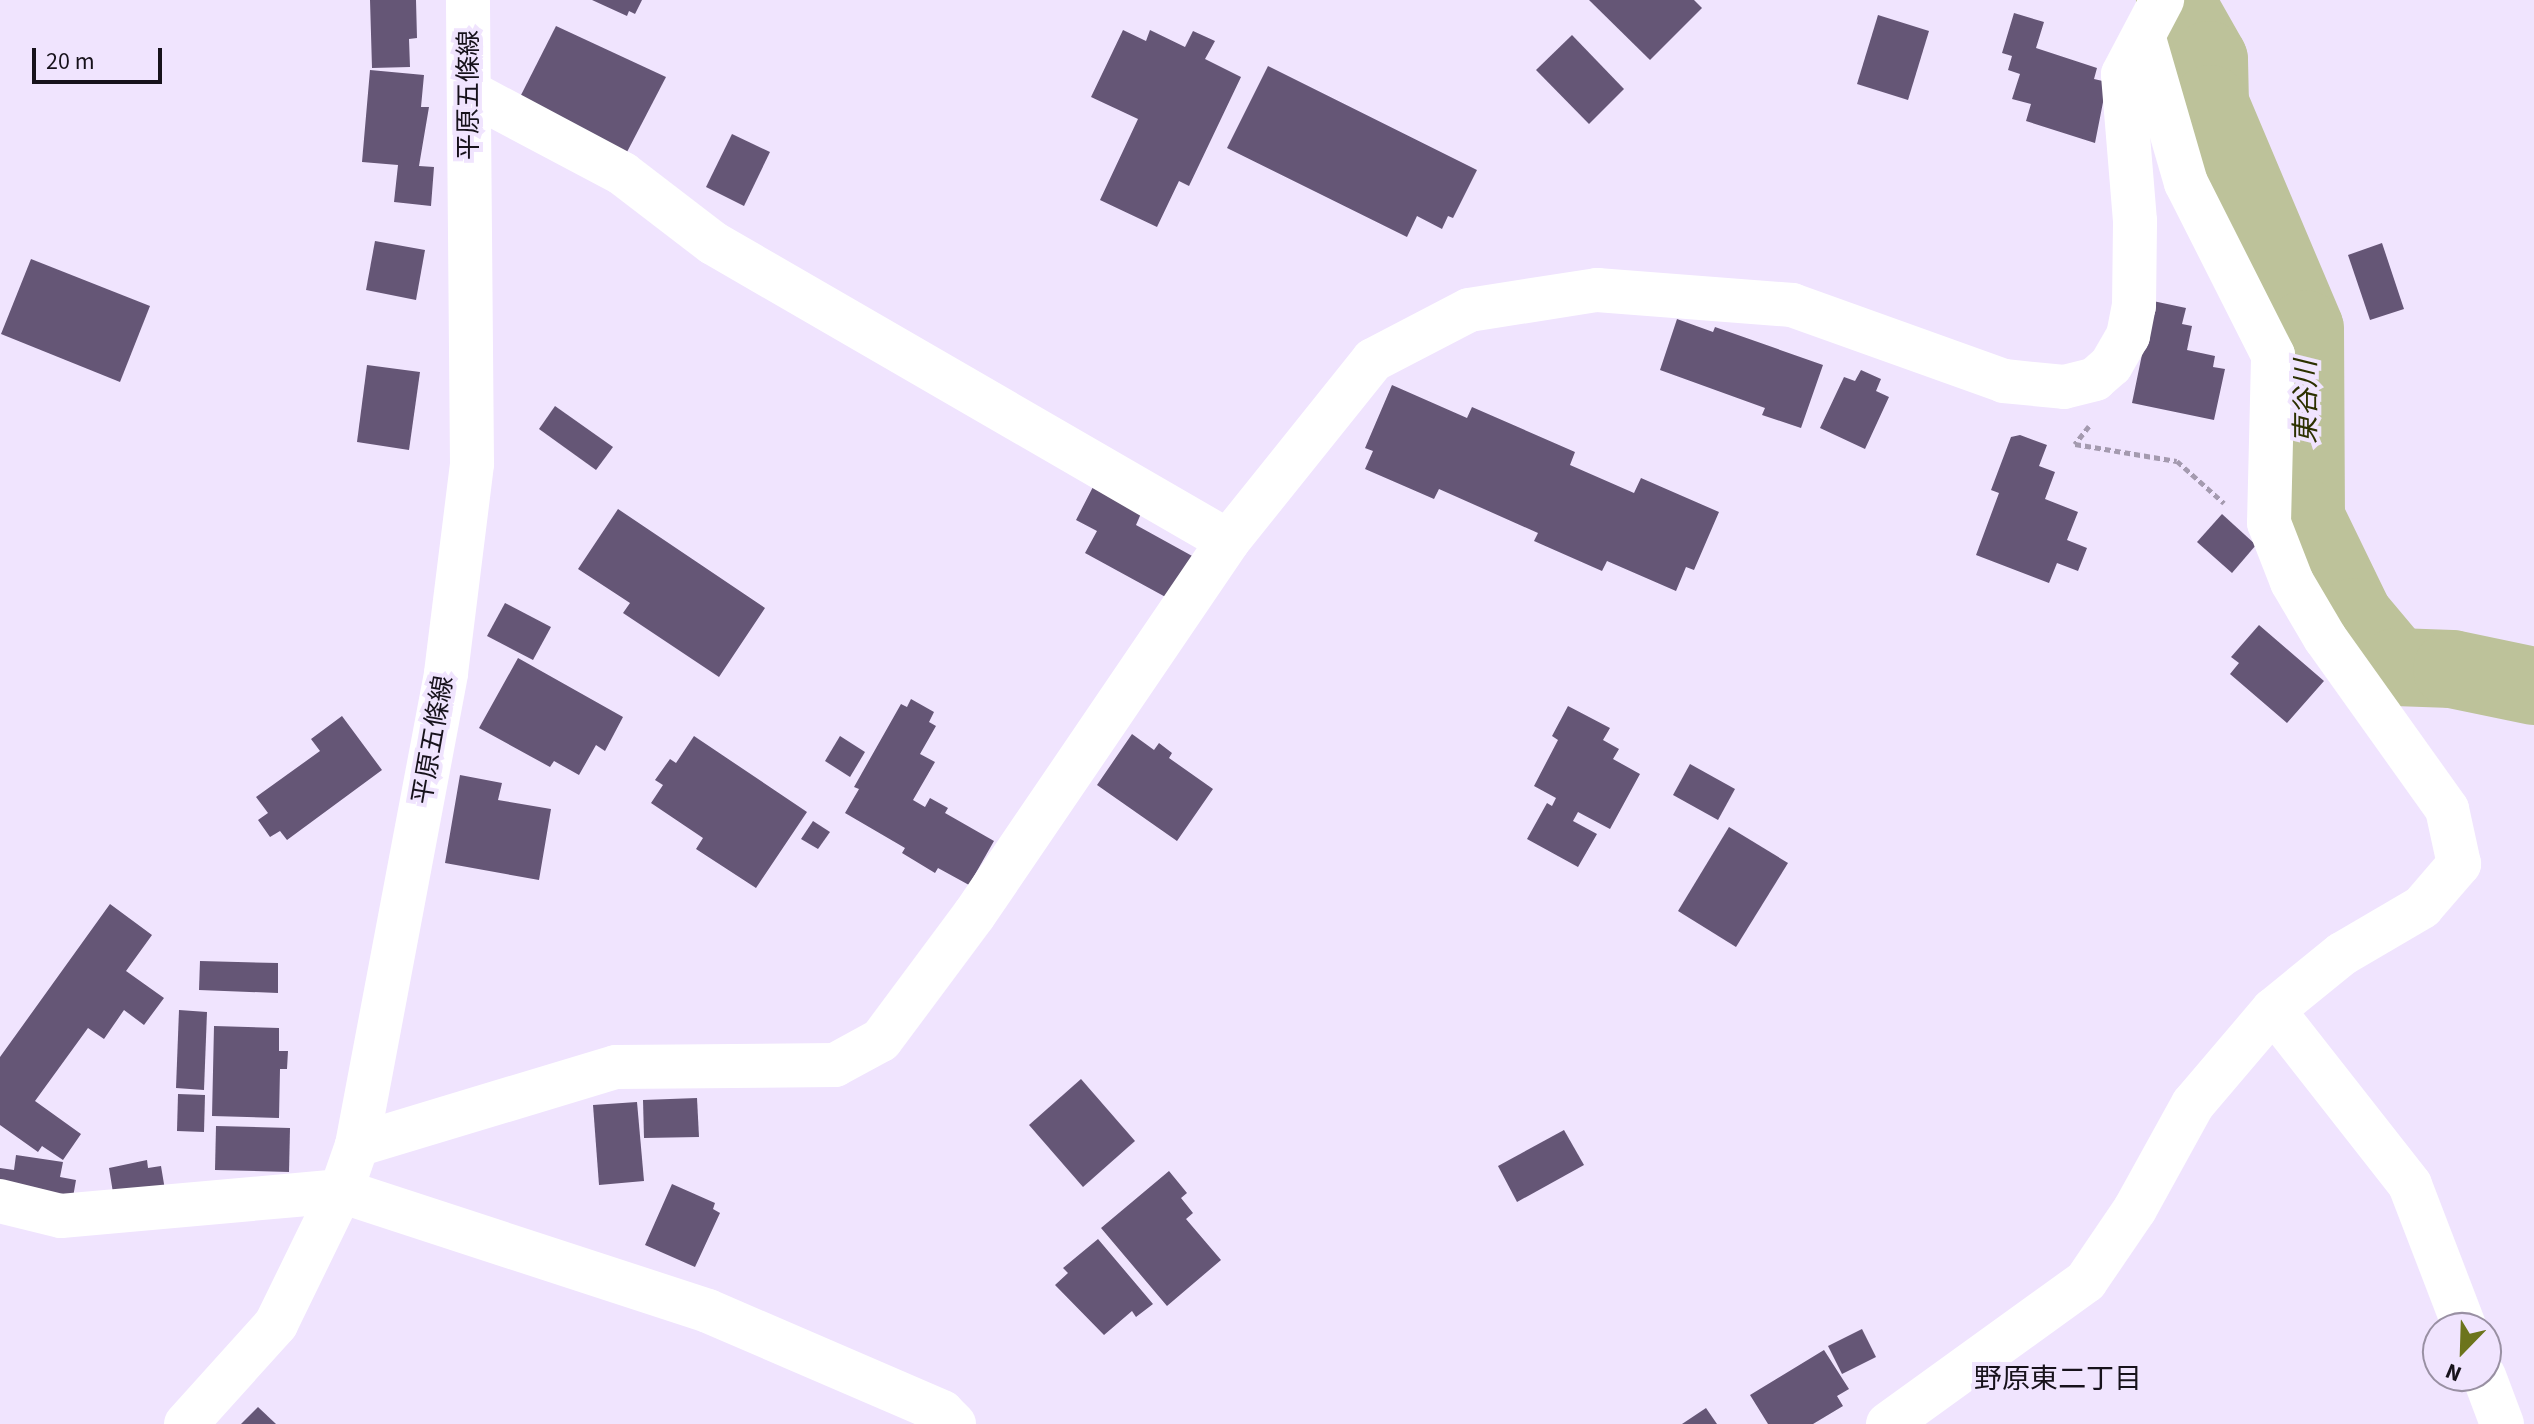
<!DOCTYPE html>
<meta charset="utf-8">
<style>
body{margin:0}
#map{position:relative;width:2534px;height:1424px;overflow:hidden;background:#f0e4fe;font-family:"Source Sans 3","Noto Sans JP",sans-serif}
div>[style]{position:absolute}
.river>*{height:78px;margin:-39px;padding:0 39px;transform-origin:39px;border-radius:39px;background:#bdc29a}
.building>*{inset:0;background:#655676}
.path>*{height:5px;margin-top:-2.5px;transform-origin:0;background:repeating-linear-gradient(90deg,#a49aaf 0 6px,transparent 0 10px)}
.minor>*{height:44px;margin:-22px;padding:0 22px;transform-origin:22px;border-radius:22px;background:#fff}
.major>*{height:44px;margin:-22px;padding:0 22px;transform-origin:22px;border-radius:22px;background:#fff}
span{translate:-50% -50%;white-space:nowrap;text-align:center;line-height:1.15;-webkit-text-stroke:8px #f0e4fe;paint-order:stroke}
.street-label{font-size:26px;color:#17121b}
.water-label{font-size:28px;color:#2c3000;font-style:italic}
.neighbourhood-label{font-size:28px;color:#17121b}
.north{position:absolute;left:2422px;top:1312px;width:80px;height:80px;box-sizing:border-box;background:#f0e4fe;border:2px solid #9990a3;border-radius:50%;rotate:203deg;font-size:22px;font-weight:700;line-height:32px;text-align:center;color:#17121b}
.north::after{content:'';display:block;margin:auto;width:28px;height:36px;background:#6c741c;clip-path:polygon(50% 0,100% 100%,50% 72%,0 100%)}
.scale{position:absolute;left:32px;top:48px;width:130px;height:36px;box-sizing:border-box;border:4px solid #17121b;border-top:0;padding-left:10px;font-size:24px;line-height:28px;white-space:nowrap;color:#17121b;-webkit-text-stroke:6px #f0e4fe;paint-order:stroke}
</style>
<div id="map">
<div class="river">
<div style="left:2175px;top:0;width:69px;rotate:60.5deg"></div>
<div style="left:2209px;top:60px;width:44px;rotate:88.7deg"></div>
<div style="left:2210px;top:104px;width:244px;rotate:67.1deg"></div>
<div style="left:2305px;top:329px;width:189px;rotate:89.7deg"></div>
<div style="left:2306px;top:518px;width:110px;rotate:64.1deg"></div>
<div style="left:2354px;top:617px;width:65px;rotate:50deg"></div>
<div style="left:2396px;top:667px;width:56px;rotate:2deg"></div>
<div style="left:2452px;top:669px;width:84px;rotate:11.7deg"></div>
</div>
<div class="building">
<div style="clip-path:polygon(370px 0,416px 0,417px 38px,409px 39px,410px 67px,372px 68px)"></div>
<div style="clip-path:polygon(592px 0,642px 0,635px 14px,629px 11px,627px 16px)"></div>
<div style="clip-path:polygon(1589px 0,1694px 0,1702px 8px,1650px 60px)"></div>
<div style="clip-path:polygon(2014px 13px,2044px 22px,2036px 48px,2097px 68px,2094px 79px,2107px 82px,2095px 143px,2026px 121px,2031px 104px,2012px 99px,2020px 74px,2008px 70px,2012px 56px,2002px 53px)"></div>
<div style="clip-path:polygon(1878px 15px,1929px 31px,1908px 100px,1857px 84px)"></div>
<div style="clip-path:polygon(556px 26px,666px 77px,627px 152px,520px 97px)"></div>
<div style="clip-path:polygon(1123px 30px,1146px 41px,1150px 30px,1185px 47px,1193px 31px,1215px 41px,1205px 59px,1241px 77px,1189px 186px,1179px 181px,1157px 227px,1100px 200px,1138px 119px,1091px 97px)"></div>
<div style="clip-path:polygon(1572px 35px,1624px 89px,1589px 124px,1536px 70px)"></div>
<div style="clip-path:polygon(1268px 66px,1477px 170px,1453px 218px,1448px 216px,1442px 229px,1417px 216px,1407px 237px,1227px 148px)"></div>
<div style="clip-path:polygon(370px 70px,424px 75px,421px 107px,429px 107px,419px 166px,434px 167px,431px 206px,394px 202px,398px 165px,362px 162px)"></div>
<div style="clip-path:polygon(732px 134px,770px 152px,744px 206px,706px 187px)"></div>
<div style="clip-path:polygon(375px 241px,425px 250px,416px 300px,366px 290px)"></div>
<div style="clip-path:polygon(2382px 243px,2404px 309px,2370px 320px,2348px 255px)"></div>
<div style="clip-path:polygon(31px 259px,150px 306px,120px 382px,1px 334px)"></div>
<div style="clip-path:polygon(2153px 301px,2186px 308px,2182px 324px,2192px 326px,2187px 350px,2215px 356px,2213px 367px,2225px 369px,2214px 420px,2132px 403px)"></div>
<div style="clip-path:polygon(1677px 319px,1713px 332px,1715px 327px,1823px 365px,1801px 428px,1762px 415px,1765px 408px,1660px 370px)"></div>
<div style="clip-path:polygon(367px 365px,420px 372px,409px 450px,357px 442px)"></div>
<div style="clip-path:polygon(1861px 370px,1881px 379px,1876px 391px,1889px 397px,1865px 449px,1820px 428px,1844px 377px,1855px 381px)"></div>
<div style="clip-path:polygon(1392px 385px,1467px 418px,1472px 407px,1575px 452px,1570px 465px,1634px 493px,1641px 478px,1719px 512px,1694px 570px,1686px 567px,1676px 591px,1607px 561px,1602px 571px,1534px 541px,1538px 533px,1439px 489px,1434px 499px,1365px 469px,1373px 451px,1365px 448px)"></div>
<div style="clip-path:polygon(555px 406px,613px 447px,596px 470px,539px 429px)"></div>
<div style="clip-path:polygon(2020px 435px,2047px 445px,2039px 466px,2055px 472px,2045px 499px,2078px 512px,2067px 540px,2087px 548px,2078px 571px,2057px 563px,2049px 583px,1976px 555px,1999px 493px,1991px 490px,2011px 437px)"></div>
<div style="clip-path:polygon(1095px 483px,1143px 509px,1136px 525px,1194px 557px,1171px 600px,1085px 553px,1097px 531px,1076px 520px)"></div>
<div style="clip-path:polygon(618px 509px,765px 608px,719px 677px,623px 613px,630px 603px,578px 569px)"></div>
<div style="clip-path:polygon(2222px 514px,2256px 545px,2232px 573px,2197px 542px)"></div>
<div style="clip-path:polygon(505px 603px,551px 627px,533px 660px,487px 636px)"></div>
<div style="clip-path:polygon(2259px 625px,2324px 681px,2287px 723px,2230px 674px,2239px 663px,2231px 657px)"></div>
<div style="clip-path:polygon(518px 658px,623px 717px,605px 751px,596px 745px,579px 775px,554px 761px,550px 767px,479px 728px)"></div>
<div style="clip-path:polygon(911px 699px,934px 712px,929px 722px,936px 726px,920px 754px,935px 762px,913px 800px,925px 807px,930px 798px,948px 808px,945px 813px,994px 841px,969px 885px,938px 868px,935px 873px,902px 853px,905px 848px,845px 813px,859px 789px,854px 787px,901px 704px,907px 707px)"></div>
<div style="clip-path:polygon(1568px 706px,1610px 728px,1603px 740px,1619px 749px,1613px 759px,1640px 774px,1610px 829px,1578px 812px,1573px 821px,1597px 834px,1578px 867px,1527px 839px,1547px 803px,1552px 806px,1556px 798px,1534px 786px,1558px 740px,1552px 736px)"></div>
<div style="clip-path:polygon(342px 716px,382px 770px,287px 840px,280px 831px,270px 837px,258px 820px,268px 813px,256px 797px,320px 751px,311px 739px)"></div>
<div style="clip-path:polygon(1132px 734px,1154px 750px,1159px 743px,1172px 753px,1169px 758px,1213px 789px,1177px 841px,1097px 785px)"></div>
<div style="clip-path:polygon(694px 736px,807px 812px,756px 888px,696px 849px,703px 838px,651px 803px,663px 785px,655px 780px,670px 759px,676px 763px)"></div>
<div style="clip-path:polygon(840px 736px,865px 752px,850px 777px,825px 761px)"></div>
<div style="clip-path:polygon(1690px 764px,1735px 789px,1718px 820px,1673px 795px)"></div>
<div style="clip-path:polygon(460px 775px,502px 783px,498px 800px,551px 809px,539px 880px,445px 863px)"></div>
<div style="clip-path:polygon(813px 821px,830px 832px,818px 849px,801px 839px)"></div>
<div style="clip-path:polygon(1729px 827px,1788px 863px,1736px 947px,1678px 911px)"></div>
<div style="clip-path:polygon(110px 904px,152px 935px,126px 971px,164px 998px,144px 1025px,124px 1010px,104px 1039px,88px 1028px,35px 1101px,81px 1134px,63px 1160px,42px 1146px,38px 1152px,0 1125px,0 1057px)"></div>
<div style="clip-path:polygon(200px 961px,278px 963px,278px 993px,199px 990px)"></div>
<div style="clip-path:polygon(179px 1010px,207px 1012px,204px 1090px,176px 1088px)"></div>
<div style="clip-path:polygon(214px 1026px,279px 1028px,279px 1051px,288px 1051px,287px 1069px,280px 1069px,279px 1118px,212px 1116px)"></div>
<div style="clip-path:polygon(1081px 1079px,1135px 1141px,1083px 1187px,1029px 1125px)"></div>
<div style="clip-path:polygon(178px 1094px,205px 1095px,204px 1132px,177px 1131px)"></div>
<div style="clip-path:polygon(697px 1098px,699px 1137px,644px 1138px,643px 1100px)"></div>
<div style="clip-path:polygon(637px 1102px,644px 1181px,599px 1185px,593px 1105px)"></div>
<div style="clip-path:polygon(216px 1126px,290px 1128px,289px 1172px,215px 1170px)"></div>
<div style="clip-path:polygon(1564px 1130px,1584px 1165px,1517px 1202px,1498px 1166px)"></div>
<div style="clip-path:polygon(16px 1155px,63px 1162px,60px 1177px,76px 1180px,72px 1203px,0 1192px,0 1168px,14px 1170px)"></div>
<div style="clip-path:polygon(147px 1160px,148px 1168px,161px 1166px,165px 1190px,114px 1199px,109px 1168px)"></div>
<div style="clip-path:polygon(1169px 1171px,1187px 1193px,1181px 1198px,1193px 1213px,1186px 1219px,1221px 1260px,1167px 1306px,1101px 1228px)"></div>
<div style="clip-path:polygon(672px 1184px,715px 1203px,713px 1209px,720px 1213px,695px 1267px,645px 1245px)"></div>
<div style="clip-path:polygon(1098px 1239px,1153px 1304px,1136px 1317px,1132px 1311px,1104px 1335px,1055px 1285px,1068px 1273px,1063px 1268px)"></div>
<div style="clip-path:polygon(1862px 1329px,1876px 1357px,1842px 1374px,1828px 1346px)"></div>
<div style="clip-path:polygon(1824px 1350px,1849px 1389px,1837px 1396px,1843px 1406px,1813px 1424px,1768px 1424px,1750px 1395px)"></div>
<div style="clip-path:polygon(258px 1407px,276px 1424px,241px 1424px)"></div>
<div style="clip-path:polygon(1706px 1408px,1717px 1424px,1682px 1424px)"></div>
</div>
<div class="path">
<div style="left:2089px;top:426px;width:23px;rotate:128deg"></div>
<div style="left:2075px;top:444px;width:103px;rotate:9.5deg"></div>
<div style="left:2177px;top:461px;width:63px;rotate:41.8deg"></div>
</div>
<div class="minor">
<div style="left:469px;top:92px;width:174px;rotate:28deg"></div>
<div style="left:623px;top:174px;width:113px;rotate:37.5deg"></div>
<div style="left:713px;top:243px;width:595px;rotate:30.06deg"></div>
<div style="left:2273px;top:1010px;width:222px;rotate:51.9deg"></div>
<div style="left:2410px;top:1185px;width:153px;rotate:69deg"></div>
<div style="left:357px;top:1145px;width:270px;rotate:-16.8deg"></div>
<div style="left:616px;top:1067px;width:219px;rotate:-0.5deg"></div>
<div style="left:835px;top:1065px;width:52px;rotate:-28.5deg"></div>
<div style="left:881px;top:1040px;width:156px;rotate:-53.4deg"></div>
<div style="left:974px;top:915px;width:452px;rotate:-55.8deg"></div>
<div style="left:1228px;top:541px;width:232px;rotate:-51.3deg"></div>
<div style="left:1373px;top:360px;width:108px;rotate:-27.5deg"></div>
<div style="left:1469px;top:310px;width:130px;rotate:-8.9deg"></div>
<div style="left:1597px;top:290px;width:196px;rotate:4.4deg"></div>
<div style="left:1792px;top:305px;width:225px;rotate:19.7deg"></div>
<div style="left:2004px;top:381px;width:60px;rotate:5.7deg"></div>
<div style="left:2064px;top:387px;width:32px;rotate:-14deg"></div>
<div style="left:2095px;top:379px;width:21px;rotate:-41deg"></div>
<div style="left:2111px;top:365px;width:34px;rotate:-60deg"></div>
<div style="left:2128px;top:336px;width:31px;rotate:-79deg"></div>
<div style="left:2134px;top:306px;width:85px;rotate:-89.3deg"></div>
<div style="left:2135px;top:221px;width:147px;rotate:-94.7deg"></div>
<div style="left:2123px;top:74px;width:84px;rotate:-62.2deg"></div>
<div style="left:0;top:1201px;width:63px;rotate:13.8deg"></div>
<div style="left:61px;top:1216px;width:281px;rotate:-5.1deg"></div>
<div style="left:341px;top:1191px;width:386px;rotate:18.1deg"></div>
<div style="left:708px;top:1311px;width:255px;rotate:23.3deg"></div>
<div style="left:942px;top:1412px;width:17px;rotate:45deg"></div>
<div style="left:2484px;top:1376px;width:51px;rotate:69.4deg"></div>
<div style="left:1888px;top:1424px;width:244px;rotate:-35.8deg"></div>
<div style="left:2086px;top:1281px;width:87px;rotate:-55.8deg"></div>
<div style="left:2135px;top:1209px;width:120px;rotate:-61.1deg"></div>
<div style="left:2193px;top:1104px;width:123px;rotate:-49.6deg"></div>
<div style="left:2273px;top:1010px;width:89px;rotate:-39.1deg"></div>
<div style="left:2342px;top:954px;width:93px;rotate:-30.4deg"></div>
<div style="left:2422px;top:907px;width:57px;rotate:-49.3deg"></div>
<div style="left:2459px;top:864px;width:56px;rotate:-102.3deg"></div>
<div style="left:2447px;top:809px;width:210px;rotate:-125.5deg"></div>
<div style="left:2325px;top:638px;width:65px;rotate:-120.5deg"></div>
<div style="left:2292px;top:582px;width:63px;rotate:-111.3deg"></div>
<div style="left:2269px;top:523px;width:168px;rotate:-88.6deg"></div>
<div style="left:2273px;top:355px;width:193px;rotate:-116.8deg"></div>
<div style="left:2186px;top:183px;width:151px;rotate:-106.2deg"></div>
</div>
<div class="major">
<div style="left:186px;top:1424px;width:135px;rotate:-48deg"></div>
<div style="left:276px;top:1324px;width:148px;rotate:-64deg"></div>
<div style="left:341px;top:1191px;width:49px;rotate:-70.8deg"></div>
<div style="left:357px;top:1145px;width:480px;rotate:-79.3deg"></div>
<div style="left:446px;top:673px;width:211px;rotate:-82.9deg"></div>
<div style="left:472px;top:464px;width:464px;rotate:-90.5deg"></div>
</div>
<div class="street-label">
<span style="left:469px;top:95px;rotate:-90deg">平原五條線</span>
<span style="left:433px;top:740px;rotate:-80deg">平原五條線</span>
</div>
<div class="water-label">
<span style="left:2306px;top:402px;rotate:-90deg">東谷川</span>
</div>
<div class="neighbourhood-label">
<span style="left:2058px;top:1379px">野原東二丁目</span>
</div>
<div class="north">N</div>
<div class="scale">20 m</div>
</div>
